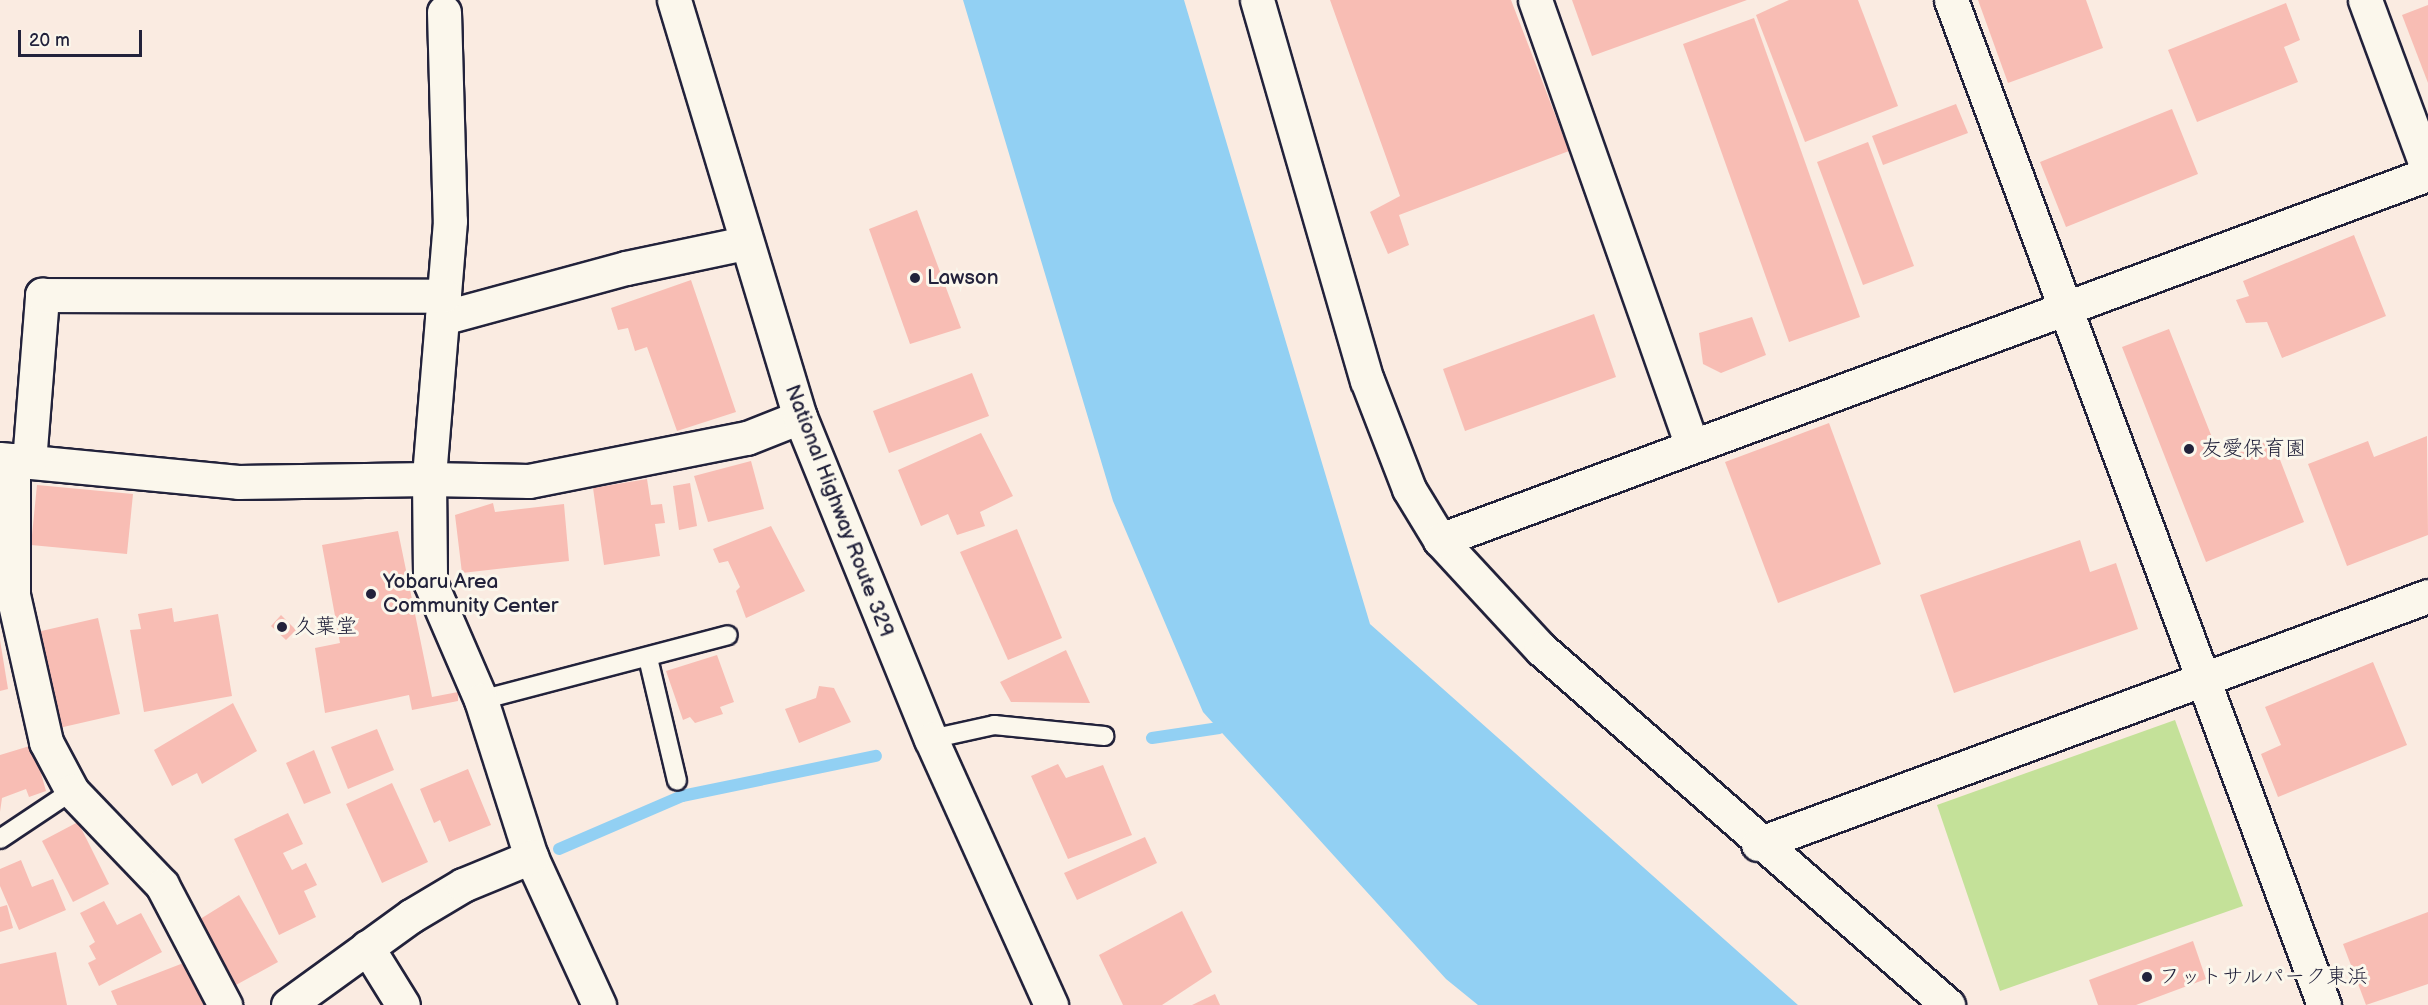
<!DOCTYPE html>
<meta charset="utf-8">
<style>
body{margin:0}
#map{position:relative;width:2428px;height:1005px;overflow:hidden;background:#faebe1;font-family:"Balsamiq Sans","Klee One",sans-serif}
div>[style]{position:absolute}
.green>*{inset:0;background:#c4e199}
.water>*{inset:0;background:#92d0f3}
.stream>*{height:12px;margin:-6px;padding:0 6px;transform-origin:6px;border-radius:6px;background:#92d0f3}
.building>*{inset:0;background:#f8bdb4}
.roads{filter:drop-shadow(2px 0 #22223b) drop-shadow(-2px 0 #22223b) drop-shadow(0 2px #22223b) drop-shadow(0 -2px #22223b)}
.lane>*{height:18px;margin:-9px;padding:0 9px;transform-origin:9px;border-radius:9px;background:#fbf7ec}
.street>*{height:33px;margin:-16.5px;padding:0 16.5px;transform-origin:16.5px;border-radius:16.5px;background:#fbf7ec}
.secondary>*{height:33px;margin:-16.5px;padding:0 16.5px;transform-origin:16.5px;border-radius:16.5px;background:#fbf7ec}
.highway>*{height:33px;margin:-16.5px;padding:0 16.5px;transform-origin:16.5px;border-radius:16.5px;background:#fbf7ec}
.dots>*{width:16px;height:16px;translate:-50% -50%;box-sizing:border-box;border:3px solid #fbf7ec;border-radius:50%}
span{translate:-50% -50%;white-space:nowrap;text-align:center;line-height:1.15;-webkit-text-stroke:6px #fbf7ec;paint-order:stroke}
.poi-label{font-size:21px;color:#22223b}
.left{translate:0 -50%;text-align:left}
.street-label{font-size:21px;color:#22223b}
.scale{position:absolute;left:18px;top:30px;width:124px;height:27px;box-sizing:border-box;border:3px solid #22223b;border-top:0;padding-left:8px;font-size:18px;line-height:21px;white-space:nowrap;color:#22223b;-webkit-text-stroke:4px #fbf7ec;paint-order:stroke}
</style>
<div id="map">
<div class="green">
<div style="clip-path:polygon(2175px 720px,2243px 906px,2000px 991px,1937px 805px)"></div>
</div>
<div class="water">
<div style="clip-path:polygon(963px 0,1184px 0,1370px 624px,1798px 1005px,1478px 1005px,1446px 979px,1203px 712px,1113px 501px)"></div>
</div>
<div class="stream">
<div style="left:1152px;top:738px;width:68px;rotate:-8.5deg"></div>
<div style="left:559px;top:849px;width:134px;rotate:-23.3deg"></div>
<div style="left:682px;top:796px;width:198px;rotate:-11.7deg"></div>
</div>
<div class="building">
<div style="clip-path:polygon(1330px 0,1511px 0,1569px 151px,1399px 215px,1409px 245px,1388px 254px,1370px 212px,1400px 196px)"></div>
<div style="clip-path:polygon(1572px 0,1747px 0,1592px 56px)"></div>
<div style="clip-path:polygon(1789px 0,1858px 0,1898px 106px,1805px 142px,1756px 15px)"></div>
<div style="clip-path:polygon(1978px 0,2086px 0,2103px 48px,2008px 83px)"></div>
<div style="clip-path:polygon(2286px 3px,2300px 40px,2284px 47px,2298px 82px,2197px 122px,2168px 50px)"></div>
<div style="clip-path:polygon(2428px 5px,2428px 83px,2402px 15px)"></div>
<div style="clip-path:polygon(1754px 18px,1860px 317px,1789px 342px,1683px 44px)"></div>
<div style="clip-path:polygon(1956px 104px,1968px 133px,1883px 165px,1872px 136px)"></div>
<div style="clip-path:polygon(2172px 109px,2198px 174px,2066px 227px,2040px 162px)"></div>
<div style="clip-path:polygon(1868px 142px,1914px 266px,1863px 285px,1817px 162px)"></div>
<div style="clip-path:polygon(917px 210px,961px 328px,910px 344px,869px 229px)"></div>
<div style="clip-path:polygon(2354px 235px,2386px 316px,2282px 358px,2267px 322px,2246px 323px,2236px 300px,2249px 296px,2243px 281px)"></div>
<div style="clip-path:polygon(691px 280px,736px 412px,677px 431px,647px 347px,635px 351px,628px 328px,618px 330px,611px 308px)"></div>
<div style="clip-path:polygon(1594px 314px,1616px 377px,1465px 431px,1443px 369px)"></div>
<div style="clip-path:polygon(1752px 317px,1766px 355px,1721px 373px,1703px 364px,1699px 333px)"></div>
<div style="clip-path:polygon(2169px 329px,2221px 460px,2272px 439px,2304px 522px,2206px 562px,2122px 347px)"></div>
<div style="clip-path:polygon(972px 373px,989px 416px,889px 453px,873px 411px)"></div>
<div style="clip-path:polygon(1829px 423px,1881px 564px,1778px 603px,1725px 462px)"></div>
<div style="clip-path:polygon(981px 433px,1013px 496px,980px 512px,985px 526px,957px 535px,948px 514px,921px 526px,898px 470px)"></div>
<div style="clip-path:polygon(2427px 436px,2428px 535px,2347px 566px,2308px 464px,2368px 441px,2374px 457px)"></div>
<div style="clip-path:polygon(751px 461px,764px 509px,708px 522px,694px 476px)"></div>
<div style="clip-path:polygon(647px 479px,651px 505px,662px 504px,665px 523px,655px 524px,660px 556px,604px 565px,593px 488px)"></div>
<div style="clip-path:polygon(690px 483px,697px 526px,679px 530px,673px 486px)"></div>
<div style="clip-path:polygon(37px 485px,133px 494px,127px 554px,31px 545px)"></div>
<div style="clip-path:polygon(493px 503px,495px 512px,564px 504px,569px 561px,462px 573px,455px 515px)"></div>
<div style="clip-path:polygon(771px 526px,805px 591px,746px 618px,736px 591px,740px 587px,728px 561px,719px 563px,713px 549px)"></div>
<div style="clip-path:polygon(1017px 529px,1062px 638px,1008px 660px,960px 552px)"></div>
<div style="clip-path:polygon(398px 531px,432px 697px,458px 692px,458px 701px,412px 710px,409px 695px,325px 713px,315px 648px,340px 643px,322px 545px)"></div>
<div style="clip-path:polygon(2080px 540px,2090px 572px,2116px 563px,2138px 629px,1954px 693px,1920px 595px)"></div>
<div style="clip-path:polygon(172px 608px,174px 622px,218px 614px,232px 696px,144px 712px,130px 630px,141px 629px,138px 614px)"></div>
<div style="clip-path:polygon(281px 615px,296px 630px,286px 640px,271px 626px)"></div>
<div style="clip-path:polygon(98px 618px,120px 714px,59px 728px,37px 632px)"></div>
<div style="clip-path:polygon(0 640px,8px 689px,0 691px)"></div>
<div style="clip-path:polygon(1066px 650px,1090px 703px,1011px 702px,1000px 682px)"></div>
<div style="clip-path:polygon(717px 655px,734px 702px,720px 707px,723px 714px,695px 723px,690px 717px,683px 720px,666px 671px)"></div>
<div style="clip-path:polygon(2373px 662px,2407px 745px,2278px 797px,2261px 754px,2281px 745px,2265px 707px)"></div>
<div style="clip-path:polygon(819px 686px,834px 688px,851px 722px,799px 743px,785px 709px,816px 698px)"></div>
<div style="clip-path:polygon(233px 703px,257px 751px,202px 784px,197px 773px,172px 786px,154px 750px)"></div>
<div style="clip-path:polygon(377px 729px,394px 770px,348px 789px,331px 747px)"></div>
<div style="clip-path:polygon(33px 745px,46px 791px,29px 797px,26px 789px,2px 798px,0 812px,0 755px)"></div>
<div style="clip-path:polygon(314px 750px,331px 793px,304px 804px,286px 763px)"></div>
<div style="clip-path:polygon(1058px 764px,1066px 778px,1103px 765px,1132px 835px,1068px 859px,1031px 776px)"></div>
<div style="clip-path:polygon(468px 769px,491px 825px,449px 842px,440px 820px,434px 823px,420px 789px)"></div>
<div style="clip-path:polygon(392px 783px,428px 862px,382px 883px,346px 804px)"></div>
<div style="clip-path:polygon(288px 813px,303px 844px,283px 853px,292px 870px,306px 863px,317px 885px,304px 891px,316px 917px,279px 935px,234px 839px)"></div>
<div style="clip-path:polygon(78px 822px,109px 884px,73px 902px,42px 841px)"></div>
<div style="clip-path:polygon(1145px 837px,1157px 863px,1077px 900px,1064px 873px)"></div>
<div style="clip-path:polygon(21px 860px,32px 887px,53px 879px,66px 910px,19px 930px,0 886px,0 869px)"></div>
<div style="clip-path:polygon(239px 895px,278px 962px,236px 985px,197px 921px)"></div>
<div style="clip-path:polygon(104px 901px,117px 925px,141px 913px,162px 952px,99px 986px,88px 963px,96px 959px,89px 946px,95px 942px,80px 913px)"></div>
<div style="clip-path:polygon(7px 905px,13px 928px,0 932px,0 907px)"></div>
<div style="clip-path:polygon(1182px 911px,1212px 972px,1162px 1005px,1123px 1005px,1099px 955px)"></div>
<div style="clip-path:polygon(2428px 912px,2428px 984px,2366px 1005px,2343px 944px)"></div>
<div style="clip-path:polygon(2193px 941px,2206px 979px,2136px 1005px,2098px 1005px,2089px 980px)"></div>
<div style="clip-path:polygon(56px 952px,67px 1005px,0 1005px,0 964px)"></div>
<div style="clip-path:polygon(186px 962px,200px 997px,208px 995px,212px 1005px,117px 1005px,111px 991px)"></div>
<div style="clip-path:polygon(1215px 994px,1220px 1005px,1192px 1005px)"></div>
</div>
<div class="roads">
<div class="lane">
<div style="left:648px;top:658px;width:126px;rotate:76.7deg"></div>
<div style="left:481px;top:700px;width:255px;rotate:-14.7deg"></div>
<div style="left:931px;top:739px;width:65px;rotate:-12.5deg"></div>
<div style="left:994px;top:725px;width:111px;rotate:5.7deg"></div>
<div style="left:0;top:839px;width:87px;rotate:-33.7deg"></div>
</div>
<div class="street">
<div style="left:444px;top:12px;width:209px;rotate:88.4deg"></div>
<div style="left:450px;top:221px;width:259px;rotate:94.7deg"></div>
<div style="left:429px;top:479px;width:100px;rotate:1.1deg"></div>
<div style="left:529px;top:481px;width:222px;rotate:-11.2deg"></div>
<div style="left:747px;top:438px;width:57px;rotate:-21.6deg"></div>
<div style="left:442px;top:318px;width:191px;rotate:-15.2deg"></div>
<div style="left:626px;top:268px;width:122px;rotate:-11.9deg"></div>
<div style="left:0;top:459px;width:239px;rotate:5.5deg"></div>
<div style="left:238px;top:482px;width:191px;rotate:-0.9deg"></div>
<div style="left:429px;top:479px;width:103px;rotate:89.4deg"></div>
<div style="left:430px;top:582px;width:129px;rotate:66.6deg"></div>
<div style="left:481px;top:700px;width:165px;rotate:72.3deg"></div>
<div style="left:531px;top:857px;width:163px;rotate:65.3deg"></div>
<div style="left:13px;top:460px;width:135px;rotate:90deg"></div>
<div style="left:13px;top:595px;width:151px;rotate:77.3deg"></div>
<div style="left:46px;top:742px;width:55px;rotate:62deg"></div>
<div style="left:72px;top:791px;width:130px;rotate:46.2deg"></div>
<div style="left:162px;top:885px;width:136px;rotate:62.3deg"></div>
<div style="left:29px;top:462px;width:168px;rotate:-85.5deg"></div>
<div style="left:42px;top:295px;width:402px;rotate:0.1deg"></div>
<div style="left:367px;top:947px;width:68px;rotate:58.2deg"></div>
<div style="left:288px;top:1005px;width:152px;rotate:-35.9deg"></div>
<div style="left:411px;top:916px;width:61px;rotate:-30.8deg"></div>
<div style="left:463px;top:885px;width:74px;rotate:-22.4deg"></div>
</div>
<div class="secondary">
<div style="left:1257px;top:0;width:396px;rotate:73.9deg"></div>
<div style="left:1367px;top:380px;width:117px;rotate:68.9deg"></div>
<div style="left:1409px;top:489px;width:60px;rotate:58.7deg"></div>
<div style="left:1440px;top:540px;width:149px;rotate:47.2deg"></div>
<div style="left:1541px;top:649px;width:541px;rotate:41.18deg"></div>
<div style="left:1535px;top:0;width:472px;rotate:70.6deg"></div>
<div style="left:1951px;top:0;width:1072px;rotate:69.64deg"></div>
<div style="left:2365px;top:0;width:181px;rotate:69.7deg"></div>
<div style="left:1440px;top:540px;width:1054px;rotate:-20.33deg"></div>
<div style="left:1758px;top:844px;width:714px;rotate:-20.31deg"></div>
</div>
<div class="highway">
<div style="left:674px;top:0;width:436px;rotate:73.2deg"></div>
<div style="left:800px;top:417px;width:348px;rotate:67.9deg"></div>
<div style="left:931px;top:739px;width:292px;rotate:65.7deg"></div>
</div>
</div>
<div class="dots">
<div style="left:915px;top:278px;background:#22223b"></div>
<div style="left:2189px;top:449px;background:#22223b"></div>
<div style="left:371px;top:594px;background:#22223b"></div>
<div style="left:282px;top:627px;background:#22223b"></div>
<div style="left:2147px;top:977px;background:#22223b"></div>
</div>
<div class="poi-label">
<span class="left" style="left:927px;top:278px">Lawson</span>
<span class="left" style="left:2201px;top:449px">友愛保育園</span>
<span class="left" style="left:383px;top:594px">Yobaru Area<br>Community Center</span>
<span class="left" style="left:294px;top:627px">久葉堂</span>
<span class="left" style="left:2159px;top:977px">フットサルパーク東浜</span>
</div>
<div class="street-label">
<span style="left:839px;top:511px;rotate:69deg">National Highway Route 329</span>
</div>
<div class="scale">20 m</div>
</div>
